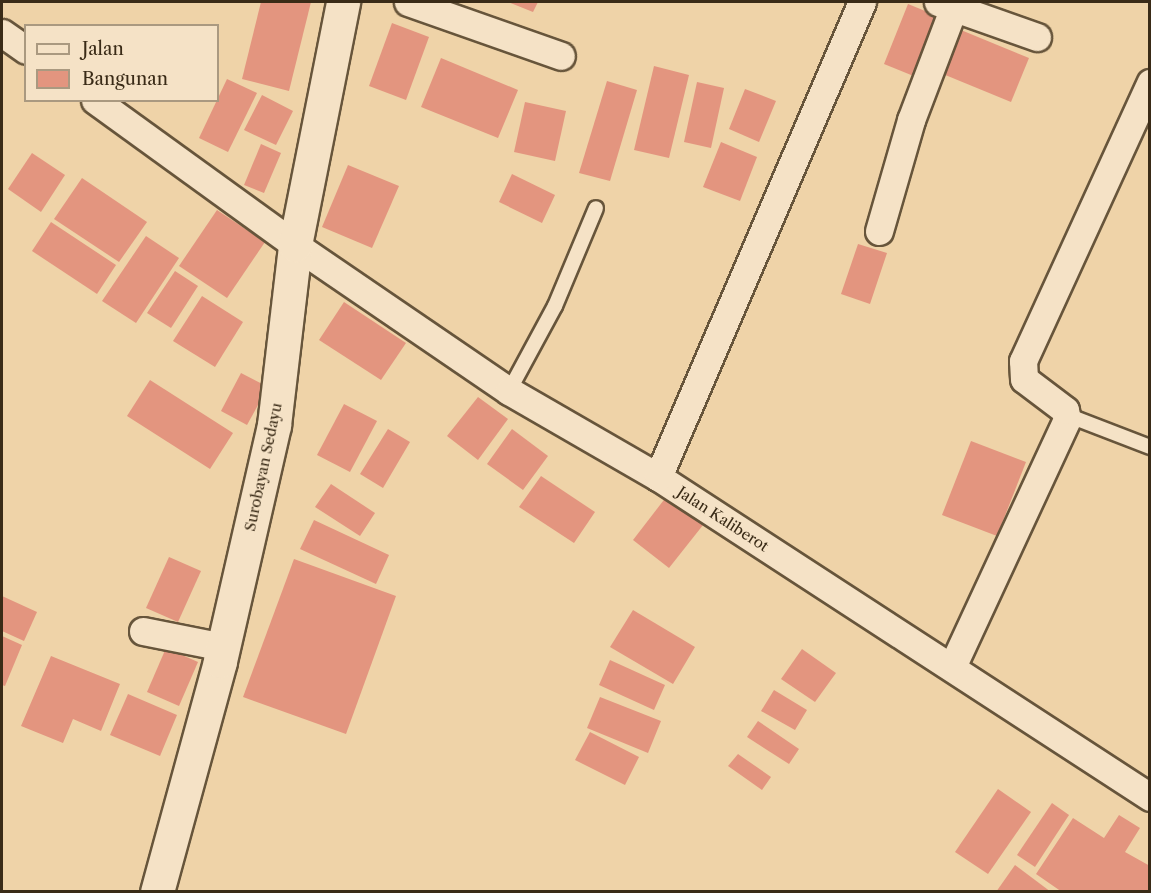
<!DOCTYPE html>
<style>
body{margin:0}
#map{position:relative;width:1151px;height:893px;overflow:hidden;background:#efd3a8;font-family:"Libre Caslon Text",serif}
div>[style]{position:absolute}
.building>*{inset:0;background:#e3957f}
.roads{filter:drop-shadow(2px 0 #67553b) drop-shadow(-2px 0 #67553b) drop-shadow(0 2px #67553b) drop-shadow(0 -2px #67553b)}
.service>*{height:14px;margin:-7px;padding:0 7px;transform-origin:7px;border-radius:7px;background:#f5e2c6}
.minor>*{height:27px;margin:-13.5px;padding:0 13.5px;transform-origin:13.5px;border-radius:13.5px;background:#f5e2c6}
.secondary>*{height:33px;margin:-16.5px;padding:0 16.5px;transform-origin:16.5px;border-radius:16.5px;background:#f5e2c6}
span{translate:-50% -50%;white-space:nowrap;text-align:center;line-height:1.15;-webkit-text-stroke:4.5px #f5e2c6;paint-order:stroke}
.street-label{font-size:15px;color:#3a2b17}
.frame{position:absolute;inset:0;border:3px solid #3a2b17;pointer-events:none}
.legend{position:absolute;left:24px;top:24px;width:195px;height:78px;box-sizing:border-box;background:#f5e2c6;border:2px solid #aa9980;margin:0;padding:8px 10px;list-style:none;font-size:18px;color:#3a2b17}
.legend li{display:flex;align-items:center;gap:12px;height:30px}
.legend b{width:30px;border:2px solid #aa9980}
</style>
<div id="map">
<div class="building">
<div style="clip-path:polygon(261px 2px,311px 2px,289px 91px,242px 79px)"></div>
<div style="clip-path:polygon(508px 2px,538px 2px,533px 12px)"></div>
<div style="clip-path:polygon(908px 4px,940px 17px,916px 77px,884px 64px)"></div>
<div style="clip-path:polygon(392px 23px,429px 37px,406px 100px,369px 86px)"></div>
<div style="clip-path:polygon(956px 28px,1029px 58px,1011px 102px,938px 72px)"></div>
<div style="clip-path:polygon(441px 58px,518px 90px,498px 138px,421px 107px)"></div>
<div style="clip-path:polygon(654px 66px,689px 75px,669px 158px,634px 150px)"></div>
<div style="clip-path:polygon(227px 79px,257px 93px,228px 152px,199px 138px)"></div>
<div style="clip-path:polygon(607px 81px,637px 90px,610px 181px,579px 173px)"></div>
<div style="clip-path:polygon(697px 82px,724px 88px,711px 148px,684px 142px)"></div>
<div style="clip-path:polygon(745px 89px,776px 101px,759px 142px,729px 129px)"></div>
<div style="clip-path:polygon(262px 95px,293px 111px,276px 145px,244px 130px)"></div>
<div style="clip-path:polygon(525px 102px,566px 111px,555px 161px,514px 152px)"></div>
<div style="clip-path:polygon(721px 142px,757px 157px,740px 201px,703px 187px)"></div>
<div style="clip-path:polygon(261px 144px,281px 153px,264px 193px,244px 185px)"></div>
<div style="clip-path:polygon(32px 153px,65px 175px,41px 212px,8px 189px)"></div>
<div style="clip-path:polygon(348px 165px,399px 186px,372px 248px,322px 227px)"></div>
<div style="clip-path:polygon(512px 174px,555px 195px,542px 223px,499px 202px)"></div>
<div style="clip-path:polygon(82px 178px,147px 222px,119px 262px,54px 219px)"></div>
<div style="clip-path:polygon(217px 210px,265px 242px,227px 298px,179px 266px)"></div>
<div style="clip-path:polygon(51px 222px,116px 265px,97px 294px,32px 251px)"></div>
<div style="clip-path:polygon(146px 236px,179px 258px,136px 323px,102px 301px)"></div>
<div style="clip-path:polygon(858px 244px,887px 253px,870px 304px,841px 294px)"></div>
<div style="clip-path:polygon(175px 271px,198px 286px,171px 328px,147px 313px)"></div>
<div style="clip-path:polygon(202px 296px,243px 322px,215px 367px,173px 341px)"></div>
<div style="clip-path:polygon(344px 302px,406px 343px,381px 380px,319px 340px)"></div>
<div style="clip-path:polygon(241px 373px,268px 387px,247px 425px,221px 411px)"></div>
<div style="clip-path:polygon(150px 380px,233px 433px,210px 469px,127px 416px)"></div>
<div style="clip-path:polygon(478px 397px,508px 419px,478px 460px,447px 436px)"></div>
<div style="clip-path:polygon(344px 404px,377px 421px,350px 472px,317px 455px)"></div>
<div style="clip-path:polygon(388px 429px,410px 442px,383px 488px,360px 474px)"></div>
<div style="clip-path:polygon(512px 429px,548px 456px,523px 490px,487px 464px)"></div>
<div style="clip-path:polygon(971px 441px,1026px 462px,997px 536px,942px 515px)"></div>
<div style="clip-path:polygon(541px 476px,595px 512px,574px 543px,519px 507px)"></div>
<div style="clip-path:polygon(331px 484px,375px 513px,360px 536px,315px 507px)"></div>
<div style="clip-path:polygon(670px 492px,707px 520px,669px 568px,633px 540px)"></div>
<div style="clip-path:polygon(314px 520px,389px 555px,376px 584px,300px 549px)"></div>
<div style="clip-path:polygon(169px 557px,201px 571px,178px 622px,146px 608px)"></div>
<div style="clip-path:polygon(294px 559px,396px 596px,346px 734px,243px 697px)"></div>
<div style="clip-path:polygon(2px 596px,37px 612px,24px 641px,2px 631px)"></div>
<div style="clip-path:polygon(633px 610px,695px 647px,673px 684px,610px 647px)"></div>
<div style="clip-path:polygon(2px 636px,22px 645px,5px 686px,2px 685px)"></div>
<div style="clip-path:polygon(166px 648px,198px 662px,179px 706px,147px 692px)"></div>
<div style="clip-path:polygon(802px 649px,836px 673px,815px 702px,781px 679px)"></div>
<div style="clip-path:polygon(51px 656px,120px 684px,101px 731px,73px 719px,63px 743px,21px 726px)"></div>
<div style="clip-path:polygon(610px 660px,665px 685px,654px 710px,599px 685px)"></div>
<div style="clip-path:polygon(774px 690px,807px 710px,795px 730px,761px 711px)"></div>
<div style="clip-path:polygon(128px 694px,177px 715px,160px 756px,110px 735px)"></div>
<div style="clip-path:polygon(600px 697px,661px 721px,648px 753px,587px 728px)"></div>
<div style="clip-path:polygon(758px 721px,799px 749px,789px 764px,747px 737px)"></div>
<div style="clip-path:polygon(590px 732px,639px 757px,625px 785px,575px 760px)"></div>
<div style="clip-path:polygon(738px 754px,771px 777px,762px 790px,728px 766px)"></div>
<div style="clip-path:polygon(998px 789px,1031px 812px,988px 874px,955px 852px)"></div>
<div style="clip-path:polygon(1052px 803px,1069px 815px,1035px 867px,1017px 855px)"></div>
<div style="clip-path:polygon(1119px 815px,1140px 828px,1125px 852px,1150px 866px,1150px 892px,1062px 892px,1036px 874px,1073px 818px,1104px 838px)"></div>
<div style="clip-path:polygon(1015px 865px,1051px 892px,996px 892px)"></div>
</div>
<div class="roads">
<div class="service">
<div style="left:509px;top:391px;width:97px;rotate:-61.6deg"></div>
<div style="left:555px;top:306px;width:106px;rotate:-67.3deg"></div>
<div style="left:1067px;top:415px;width:89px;rotate:21.1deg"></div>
</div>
<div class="minor">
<div style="left:408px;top:2px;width:162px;rotate:19.4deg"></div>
<div style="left:938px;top:2px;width:105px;rotate:19.5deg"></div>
<div style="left:2px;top:33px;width:29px;rotate:35deg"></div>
<div style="left:95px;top:100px;width:247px;rotate:35.9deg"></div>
<div style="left:295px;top:245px;width:259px;rotate:34.3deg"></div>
<div style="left:509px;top:391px;width:172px;rotate:30deg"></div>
<div style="left:658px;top:477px;width:587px;rotate:33.04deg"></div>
<div style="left:879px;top:231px;width:116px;rotate:-73.9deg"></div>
<div style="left:911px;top:120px;width:121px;rotate:-69.2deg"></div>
<div style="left:658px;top:477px;width:517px;rotate:-66.76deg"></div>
<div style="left:143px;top:631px;width:82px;rotate:11.3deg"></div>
<div style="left:952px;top:667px;width:273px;rotate:-65.1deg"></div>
<div style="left:1067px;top:419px;width:9px;rotate:-103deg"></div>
<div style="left:1065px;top:410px;width:51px;rotate:-142.9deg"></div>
<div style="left:1024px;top:379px;width:18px;rotate:-93deg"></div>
<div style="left:1023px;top:361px;width:306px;rotate:-65.4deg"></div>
</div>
<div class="secondary">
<div style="left:157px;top:892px;width:239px;rotate:-74.7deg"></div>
<div style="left:220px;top:661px;width:242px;rotate:-77.1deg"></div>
<div style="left:274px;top:425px;width:181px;rotate:-83.3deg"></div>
<div style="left:295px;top:245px;width:248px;rotate:-78.8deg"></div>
</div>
</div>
<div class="street-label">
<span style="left:263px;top:467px;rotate:-78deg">Surobayan Sedayu</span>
<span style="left:723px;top:519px;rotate:33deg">Jalan Kaliberot</span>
</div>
<div class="frame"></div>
<ul class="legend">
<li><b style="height:8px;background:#f5e2c6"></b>Jalan</li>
<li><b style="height:16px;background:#e3957f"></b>Bangunan</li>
</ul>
</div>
